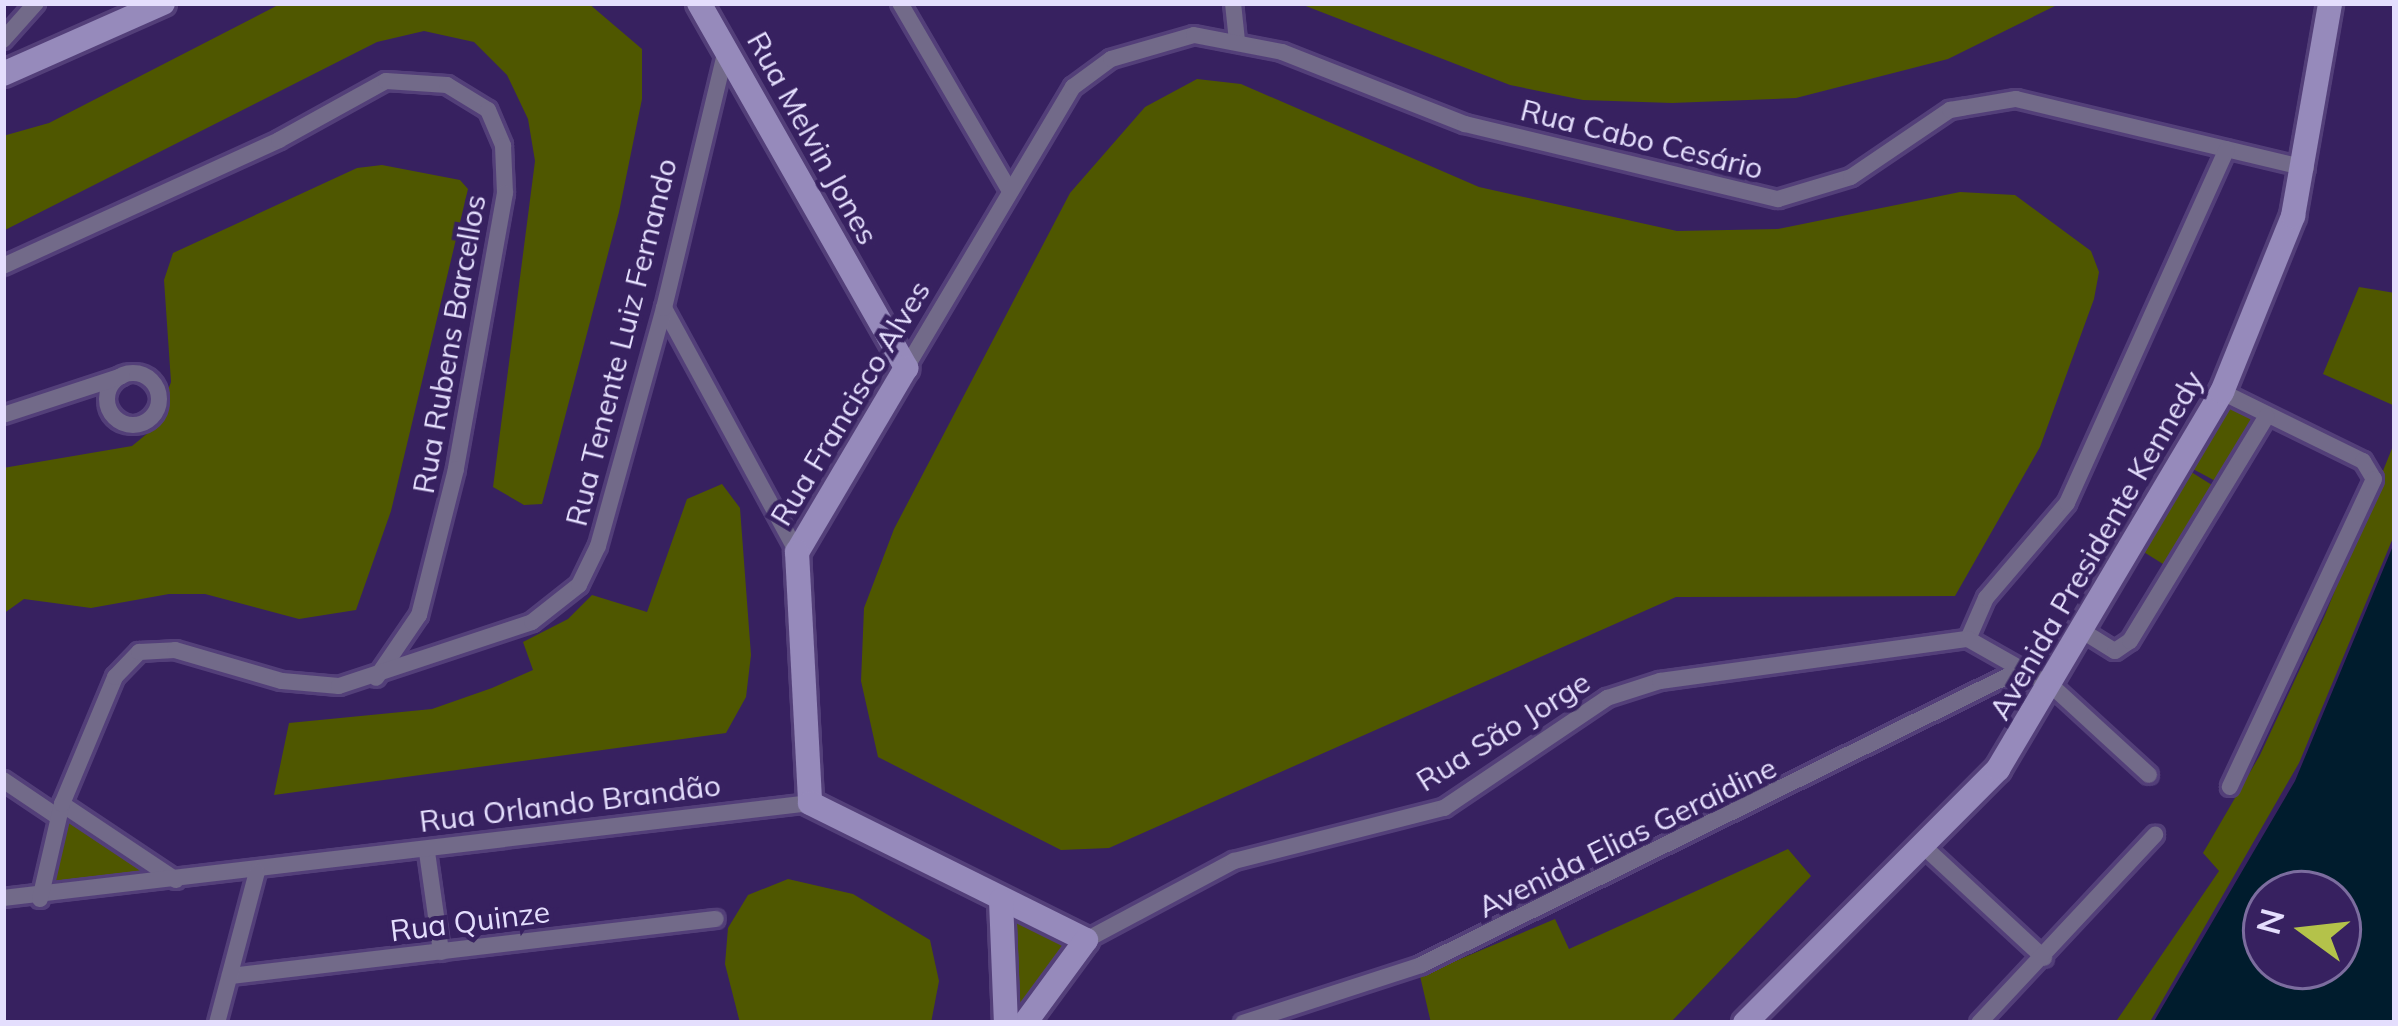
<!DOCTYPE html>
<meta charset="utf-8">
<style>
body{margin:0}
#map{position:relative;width:2398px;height:1026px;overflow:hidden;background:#372160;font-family:Mulish,sans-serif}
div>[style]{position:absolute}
.green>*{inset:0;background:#4f5700}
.water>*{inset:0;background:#001c2d}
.roads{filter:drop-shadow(3px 0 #533f79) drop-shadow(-3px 0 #533f79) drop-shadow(0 3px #533f79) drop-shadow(0 -3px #533f79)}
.street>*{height:16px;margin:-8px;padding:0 8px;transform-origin:8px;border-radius:8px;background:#726a89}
.street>.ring{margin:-8px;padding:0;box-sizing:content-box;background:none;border:16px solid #726a89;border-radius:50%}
.secondary>*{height:24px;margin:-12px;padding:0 12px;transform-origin:12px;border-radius:12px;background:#968abb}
span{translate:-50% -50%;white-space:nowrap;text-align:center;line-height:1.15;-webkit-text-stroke:9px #372160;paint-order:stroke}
.street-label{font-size:30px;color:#e4defd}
.frame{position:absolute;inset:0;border:6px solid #e4defd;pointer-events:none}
.north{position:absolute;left:2242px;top:870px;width:120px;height:120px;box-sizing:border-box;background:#372160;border:3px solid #7c6d9f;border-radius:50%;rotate:285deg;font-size:33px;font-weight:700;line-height:48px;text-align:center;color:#e4defd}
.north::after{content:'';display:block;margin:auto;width:42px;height:54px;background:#b4c24a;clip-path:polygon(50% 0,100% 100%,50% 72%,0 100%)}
</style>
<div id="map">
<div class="green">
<div style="clip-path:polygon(282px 3px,588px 3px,642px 49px,642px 99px,619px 212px,542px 504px,524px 505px,493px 487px,535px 161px,528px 119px,507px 75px,474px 42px,424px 31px,377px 42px,3px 231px,3px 136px,49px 123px)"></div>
<div style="clip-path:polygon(1298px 3px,2061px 3px,1948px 59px,1796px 98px,1672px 103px,1583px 100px,1510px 85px)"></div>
<div style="clip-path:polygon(1197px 79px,1241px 84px,1479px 187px,1677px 231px,1778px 229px,1960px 192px,2015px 195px,2091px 251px,2099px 272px,2094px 299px,2040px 447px,1955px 596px,1676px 597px,1109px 848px,1061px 850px,878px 757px,861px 681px,864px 608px,894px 529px,1070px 193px,1145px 107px)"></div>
<div style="clip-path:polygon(382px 165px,460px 180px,468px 189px,391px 511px,356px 610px,299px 619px,205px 594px,169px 594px,91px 608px,24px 599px,3px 614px,3px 468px,132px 446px,154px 428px,171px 382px,164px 280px,173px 253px,357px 168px)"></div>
<div style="clip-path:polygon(2359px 287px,2395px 293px,2395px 406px,2323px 374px)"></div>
<div style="clip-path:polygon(2226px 404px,2258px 421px,2223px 485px,2191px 468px)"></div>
<div style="clip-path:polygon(2395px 441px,2395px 533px,2299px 763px,2151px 1020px,2115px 1023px,2219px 871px,2203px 853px,2260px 755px,2325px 615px)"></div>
<div style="clip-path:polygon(2188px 470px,2220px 490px,2171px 569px,2139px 549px)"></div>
<div style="clip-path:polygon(722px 484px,740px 508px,751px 655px,746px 697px,726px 733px,274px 795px,289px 723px,432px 709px,492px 688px,533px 670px,523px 642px,568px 619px,592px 595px,647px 612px,687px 499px)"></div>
<div style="clip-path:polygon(64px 813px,163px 878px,46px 893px)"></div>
<div style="clip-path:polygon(1788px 849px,1811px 876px,1670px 1023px,1431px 1023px,1420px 976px,1555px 919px,1569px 949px)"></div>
<div style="clip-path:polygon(788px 879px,853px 894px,930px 940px,939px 981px,931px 1023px,740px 1023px,725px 964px,728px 928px,748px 895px)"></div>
<div style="clip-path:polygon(1001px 900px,1086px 940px,1025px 1023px,1006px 1023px)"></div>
</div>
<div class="water">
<div style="clip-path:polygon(evenodd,2395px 541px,2395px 1023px,2153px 1023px,2295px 781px,2395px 541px,2266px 894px,2338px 894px,2338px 966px,2266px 966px,2266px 894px)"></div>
</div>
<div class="roads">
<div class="street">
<div style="left:900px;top:3px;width:218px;rotate:59.7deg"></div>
<div style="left:1233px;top:3px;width:36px;rotate:84deg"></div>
<div style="left:3px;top:40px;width:50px;rotate:-48.3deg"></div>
<div style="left:3px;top:266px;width:303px;rotate:-24.5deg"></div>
<div style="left:279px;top:140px;width:122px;rotate:-28.9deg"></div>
<div style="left:386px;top:81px;width:61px;rotate:3.8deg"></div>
<div style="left:447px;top:85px;width:48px;rotate:31.4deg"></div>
<div style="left:488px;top:110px;width:39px;rotate:67deg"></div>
<div style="left:503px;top:146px;width:47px;rotate:87.6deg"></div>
<div style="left:505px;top:193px;width:280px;rotate:100.1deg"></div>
<div style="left:456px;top:469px;width:151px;rotate:104.2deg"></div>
<div style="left:419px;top:615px;width:76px;rotate:124.3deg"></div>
<div style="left:664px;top:308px;width:278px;rotate:61.4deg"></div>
<div style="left:906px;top:368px;width:327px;rotate:-59.3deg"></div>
<div style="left:1073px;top:87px;width:47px;rotate:-36.4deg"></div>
<div style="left:1111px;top:59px;width:86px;rotate:-16.1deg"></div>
<div style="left:1194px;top:35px;width:90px;rotate:10.9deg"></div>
<div style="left:1282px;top:52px;width:197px;rotate:21.5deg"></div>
<div style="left:1465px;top:124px;width:322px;rotate:13.5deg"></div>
<div style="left:1778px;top:199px;width:76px;rotate:-16.8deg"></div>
<div style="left:1851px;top:177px;width:120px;rotate:-34.1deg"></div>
<div style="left:1950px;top:110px;width:67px;rotate:-9.5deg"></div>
<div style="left:2016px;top:99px;width:298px;rotate:13.4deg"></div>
<div class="ring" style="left:107px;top:373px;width:36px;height:36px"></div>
<div style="left:2222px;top:392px;width:157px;rotate:26.1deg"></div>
<div style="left:2363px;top:461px;width:21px;rotate:59deg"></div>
<div style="left:2374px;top:479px;width:340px;rotate:115.1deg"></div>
<div style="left:3px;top:415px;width:125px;rotate:-18.1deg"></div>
<div style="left:2084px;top:632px;width:36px;rotate:32deg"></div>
<div style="left:2115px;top:651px;width:18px;rotate:-34deg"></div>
<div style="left:2130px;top:641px;width:263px;rotate:-58.7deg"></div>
<div style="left:1968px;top:639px;width:45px;rotate:-66.3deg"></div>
<div style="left:1986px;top:598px;width:125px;rotate:-49.5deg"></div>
<div style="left:2067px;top:503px;width:388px;rotate:-65.7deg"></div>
<div style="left:3px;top:780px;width:66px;rotate:33.9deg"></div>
<div style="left:62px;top:804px;width:137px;rotate:33.7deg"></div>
<div style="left:1920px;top:843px;width:169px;rotate:42.8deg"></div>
<div style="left:427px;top:852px;width:101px;rotate:82deg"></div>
<div style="left:3px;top:898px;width:813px;rotate:-6.71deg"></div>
<div style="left:40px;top:899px;width:98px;rotate:-77deg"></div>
<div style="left:62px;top:804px;width:138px;rotate:-67.3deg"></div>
<div style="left:115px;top:677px;width:35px;rotate:-46deg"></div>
<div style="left:139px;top:652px;width:36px;rotate:-3deg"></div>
<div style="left:175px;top:650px;width:111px;rotate:16.2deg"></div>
<div style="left:282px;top:681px;width:57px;rotate:5deg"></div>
<div style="left:339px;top:686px;width:203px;rotate:-18.3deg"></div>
<div style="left:532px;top:622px;width:60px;rotate:-38.2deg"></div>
<div style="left:579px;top:585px;width:43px;rotate:-64deg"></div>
<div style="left:598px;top:546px;width:247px;rotate:-74.5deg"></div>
<div style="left:664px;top:308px;width:270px;rotate:-76.5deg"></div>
<div style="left:1086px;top:940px;width:168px;rotate:-28.1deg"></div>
<div style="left:1234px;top:861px;width:217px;rotate:-14.2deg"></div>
<div style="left:1444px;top:808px;width:197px;rotate:-34deg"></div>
<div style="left:1607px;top:698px;width:56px;rotate:-17.8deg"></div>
<div style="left:1660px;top:681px;width:311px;rotate:-7.8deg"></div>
<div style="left:1968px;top:639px;width:98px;rotate:29.5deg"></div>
<div style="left:2053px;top:687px;width:130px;rotate:42.5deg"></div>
<div style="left:230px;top:976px;width:489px;rotate:-6.7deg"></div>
<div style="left:217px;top:1023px;width:156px;rotate:-75.2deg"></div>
<div style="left:1243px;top:1023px;width:187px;rotate:-18deg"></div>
<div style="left:1421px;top:965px;width:670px;rotate:-26.22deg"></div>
<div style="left:1979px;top:1023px;width:258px;rotate:-46.9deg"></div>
</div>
<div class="secondary">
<div style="left:699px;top:3px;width:420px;rotate:60.4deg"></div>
<div style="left:906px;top:368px;width:214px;rotate:120.6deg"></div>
<div style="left:797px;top:552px;width:251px;rotate:87deg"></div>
<div style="left:810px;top:803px;width:308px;rotate:26.4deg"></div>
<div style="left:1086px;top:940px;width:103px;rotate:126.3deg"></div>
<div style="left:3px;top:74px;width:175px;rotate:-23.9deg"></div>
<div style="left:1001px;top:900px;width:123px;rotate:87.7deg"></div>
<div style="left:1745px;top:1023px;width:359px;rotate:-45.1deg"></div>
<div style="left:1998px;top:769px;width:439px;rotate:-59.3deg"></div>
<div style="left:2222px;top:392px;width:190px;rotate:-68deg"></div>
<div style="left:2293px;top:216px;width:216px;rotate:-80.1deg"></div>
</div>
</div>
<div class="street-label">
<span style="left:813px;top:138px;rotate:61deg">Rua Melvin Jones</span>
<span style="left:1642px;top:139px;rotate:14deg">Rua Cabo Cesário</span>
<span style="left:621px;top:342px;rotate:-76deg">Rua Tenente Luiz Fernando</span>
<span style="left:449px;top:344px;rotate:-80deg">Rua Rubens Barcellos</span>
<span style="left:850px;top:403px;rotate:-59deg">Rua Francisco Alves</span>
<span style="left:2096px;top:545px;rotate:-60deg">Avenida Presidente Kennedy</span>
<span style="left:1503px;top:731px;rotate:-32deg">Rua São Jorge</span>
<span style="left:570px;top:803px;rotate:-7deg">Rua Orlando Brandão</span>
<span style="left:1627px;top:837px;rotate:-26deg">Avenida Elias Geraidine</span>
<span style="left:470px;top:921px;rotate:-7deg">Rua Quinze</span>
</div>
<div class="frame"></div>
<div class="north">N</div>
</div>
